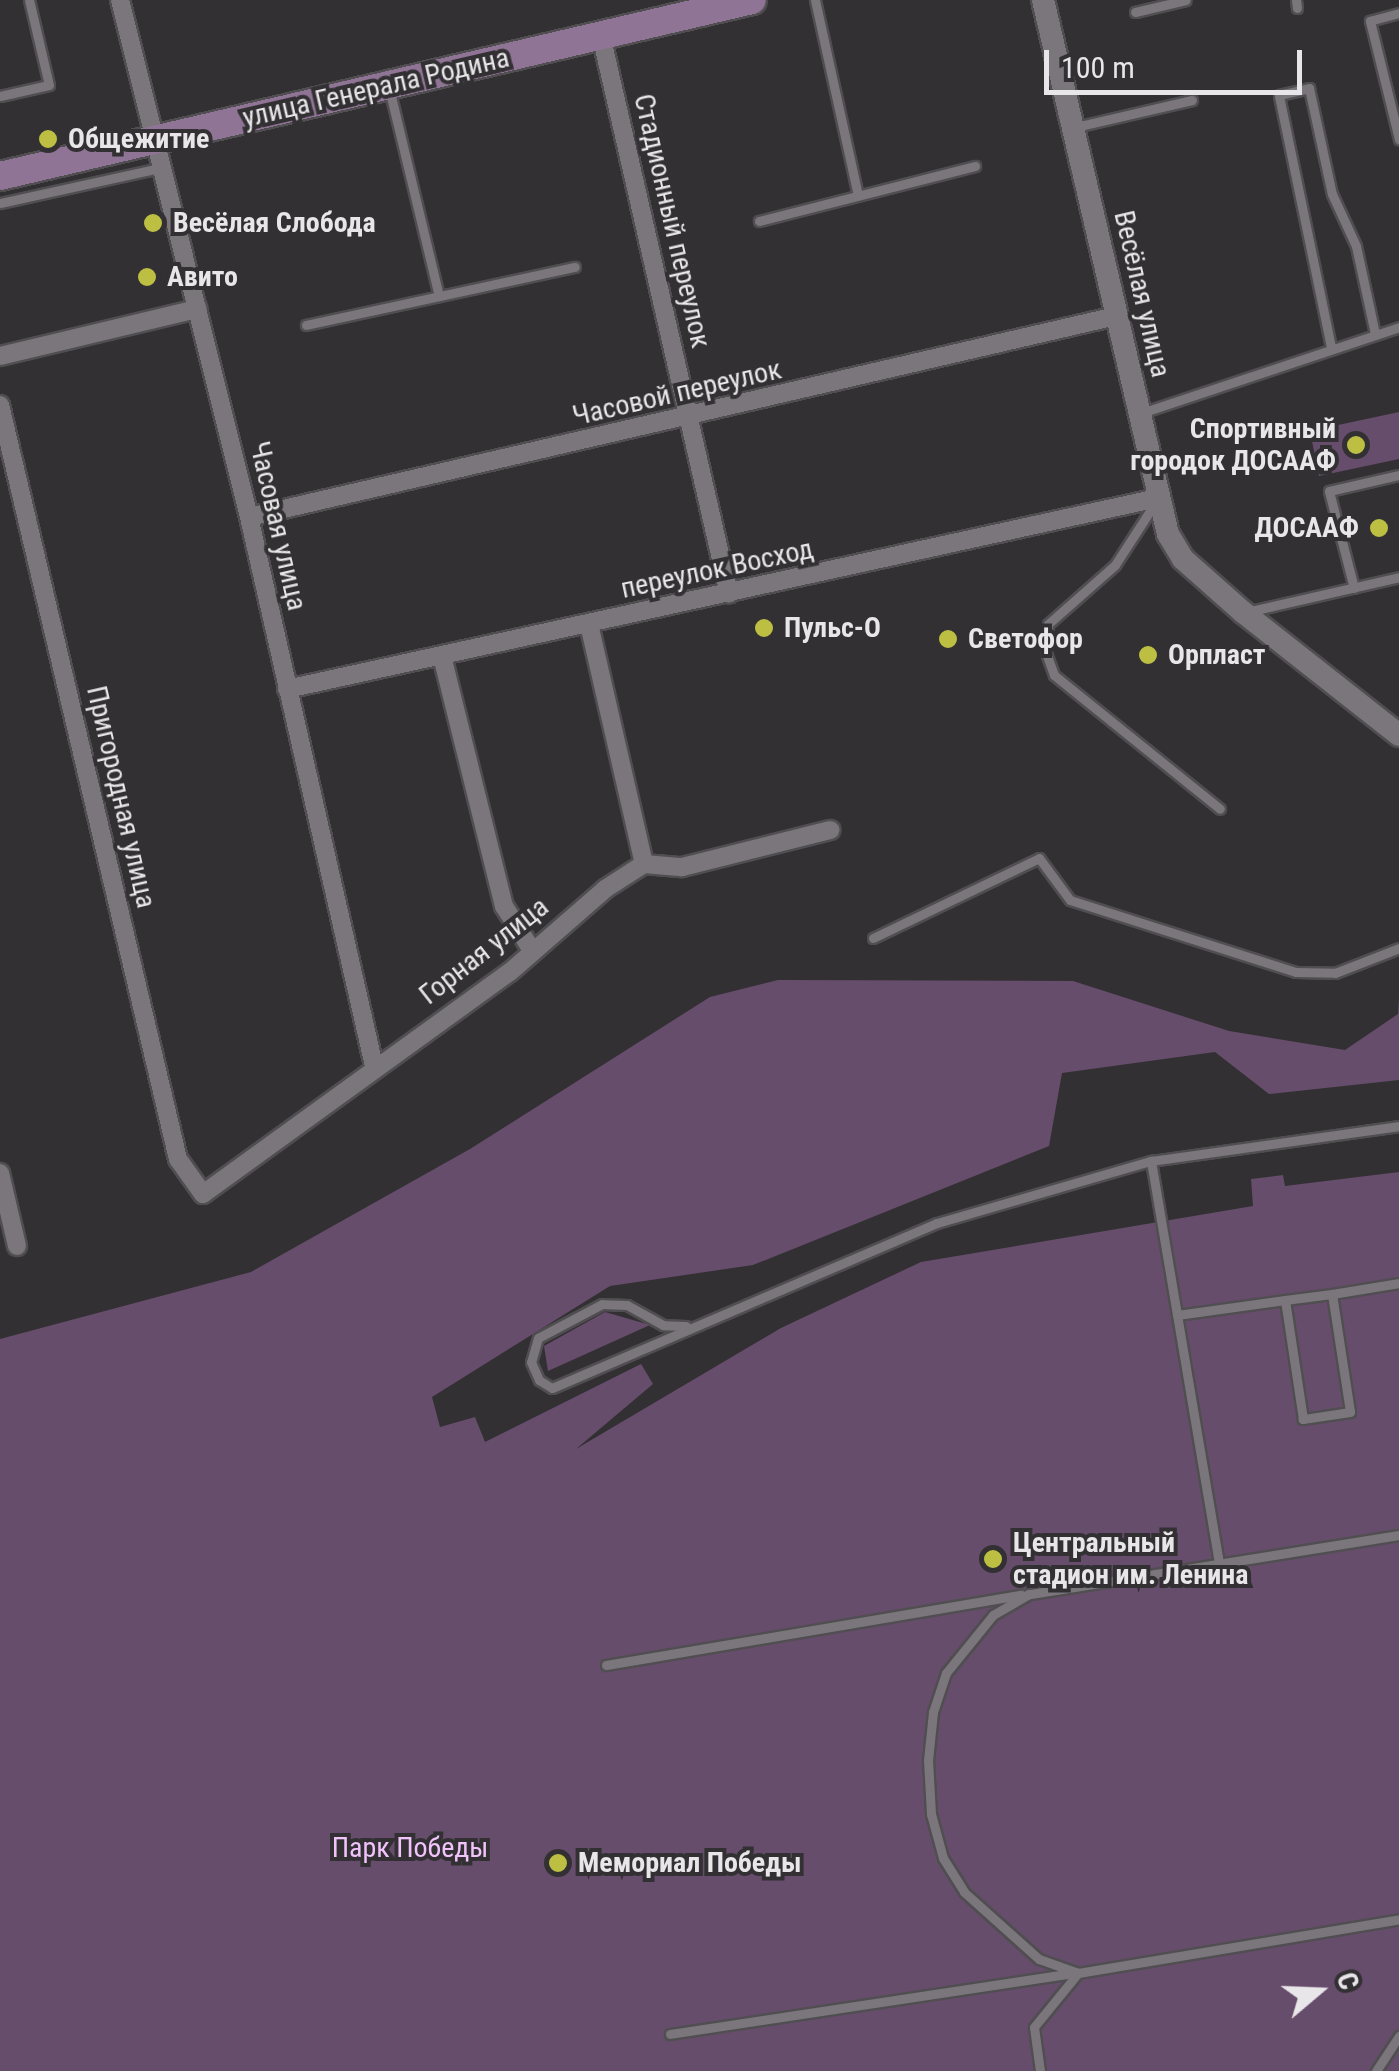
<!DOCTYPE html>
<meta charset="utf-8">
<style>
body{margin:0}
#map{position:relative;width:1399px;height:2071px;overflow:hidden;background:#333034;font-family:"Roboto Condensed",sans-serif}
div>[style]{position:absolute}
.green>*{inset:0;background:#664d6b}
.roads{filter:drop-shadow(2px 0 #504e51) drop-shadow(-2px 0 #504e51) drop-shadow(0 2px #504e51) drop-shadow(0 -2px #504e51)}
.service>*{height:9px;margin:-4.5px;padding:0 4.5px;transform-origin:4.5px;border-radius:4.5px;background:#7b767c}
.minor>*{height:18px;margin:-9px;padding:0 9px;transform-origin:9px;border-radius:9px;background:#7b767c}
.tertiary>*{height:22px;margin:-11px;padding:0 11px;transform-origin:11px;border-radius:11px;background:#7b767c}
.secondary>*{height:28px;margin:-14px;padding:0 14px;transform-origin:14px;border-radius:14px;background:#8f7495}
.dots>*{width:28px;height:28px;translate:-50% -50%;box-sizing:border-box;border:5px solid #333034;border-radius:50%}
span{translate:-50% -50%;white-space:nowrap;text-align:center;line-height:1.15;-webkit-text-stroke:8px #333034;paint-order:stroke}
.street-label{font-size:28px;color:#e8e6e9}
.poi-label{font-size:28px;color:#e8e6e9;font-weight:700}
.left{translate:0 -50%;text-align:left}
.right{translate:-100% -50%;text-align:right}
.park-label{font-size:28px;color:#f0c3fb}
.north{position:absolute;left:1269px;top:1941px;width:100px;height:100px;-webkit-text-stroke:8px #333034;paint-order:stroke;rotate:71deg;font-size:28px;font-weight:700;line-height:40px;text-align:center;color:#e8e6e9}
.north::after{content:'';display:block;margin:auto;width:35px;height:45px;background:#e8e6e9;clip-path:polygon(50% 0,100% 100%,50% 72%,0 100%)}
.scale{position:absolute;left:1044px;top:50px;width:258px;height:45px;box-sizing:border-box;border:5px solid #e8e6e9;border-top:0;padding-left:12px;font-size:30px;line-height:35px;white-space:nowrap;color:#e8e6e9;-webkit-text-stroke:8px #333034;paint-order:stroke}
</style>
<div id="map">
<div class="green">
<div style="clip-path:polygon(1399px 412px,1399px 459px,1319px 476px,1310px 431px)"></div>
<div style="clip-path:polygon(778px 980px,1073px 981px,1229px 1031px,1345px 1050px,1398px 1014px,1399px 997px,1399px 1080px,1269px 1094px,1215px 1052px,1062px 1073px,1049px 1146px,753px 1265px,610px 1286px,432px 1397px,440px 1427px,475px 1417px,485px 1442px,641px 1364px,653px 1384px,576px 1449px,781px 1328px,921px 1262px,1253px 1206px,1251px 1179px,1283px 1175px,1285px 1186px,1399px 1172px,1399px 2071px,0 2071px,0 1339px,251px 1272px,470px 1149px,710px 997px)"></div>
<div style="clip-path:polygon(605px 1312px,650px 1325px,548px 1371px,544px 1346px)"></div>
</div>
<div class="roads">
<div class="service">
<div style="left:815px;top:0;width:200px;rotate:77.6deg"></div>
<div style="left:1296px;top:0;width:8px;rotate:83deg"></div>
<div style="left:1135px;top:12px;width:52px;rotate:-13.2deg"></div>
<div style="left:1399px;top:13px;width:30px;rotate:165deg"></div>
<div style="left:1370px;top:21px;width:122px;rotate:76.2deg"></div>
<div style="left:389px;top:88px;width:214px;rotate:76.5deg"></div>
<div style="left:0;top:96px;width:50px;rotate:-12.7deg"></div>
<div style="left:49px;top:85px;width:87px;rotate:-103.2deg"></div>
<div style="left:1075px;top:127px;width:120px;rotate:-13deg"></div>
<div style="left:0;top:203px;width:163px;rotate:-12.4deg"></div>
<div style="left:759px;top:221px;width:223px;rotate:-14.3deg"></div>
<div style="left:306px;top:325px;width:275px;rotate:-12.2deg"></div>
<div style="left:1331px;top:347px;width:257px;rotate:-101.7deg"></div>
<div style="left:1279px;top:95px;width:31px;rotate:-13deg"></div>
<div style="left:1309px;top:88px;width:108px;rotate:77.8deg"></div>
<div style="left:1332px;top:194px;width:57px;rotate:65.2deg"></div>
<div style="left:1356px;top:246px;width:90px;rotate:77.8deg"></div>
<div style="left:1141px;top:413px;width:272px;rotate:-18.4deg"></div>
<div style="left:1157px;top:500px;width:77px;rotate:122.9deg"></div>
<div style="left:1115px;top:565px;width:89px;rotate:138.6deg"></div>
<div style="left:1048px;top:624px;width:29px;rotate:94deg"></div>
<div style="left:1046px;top:653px;width:23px;rotate:70deg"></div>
<div style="left:1054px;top:675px;width:213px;rotate:38.9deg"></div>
<div style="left:1354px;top:588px;width:100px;rotate:-104.5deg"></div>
<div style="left:1329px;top:491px;width:72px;rotate:-12.9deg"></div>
<div style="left:1251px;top:611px;width:152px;rotate:-12.9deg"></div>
<div style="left:873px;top:938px;width:184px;rotate:-25.7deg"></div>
<div style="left:1039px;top:858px;width:52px;rotate:53.6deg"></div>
<div style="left:1070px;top:900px;width:237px;rotate:17.7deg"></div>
<div style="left:1296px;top:972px;width:39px;rotate:1deg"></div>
<div style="left:1335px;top:973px;width:69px;rotate:-21.3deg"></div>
<div style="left:1151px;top:1161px;width:407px;rotate:80.4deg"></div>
<div style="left:1332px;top:1294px;width:68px;rotate:-9.3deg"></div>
<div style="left:1177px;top:1315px;width:109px;rotate:-7.9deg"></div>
<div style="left:1285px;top:1300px;width:47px;rotate:-7.3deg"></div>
<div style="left:1332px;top:1294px;width:119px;rotate:81.3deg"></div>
<div style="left:1350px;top:1412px;width:48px;rotate:171.5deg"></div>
<div style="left:1303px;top:1419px;width:120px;rotate:-98.6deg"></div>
<div style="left:686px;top:1326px;width:23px;rotate:-178deg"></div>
<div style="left:663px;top:1325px;width:41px;rotate:-150.9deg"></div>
<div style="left:627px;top:1305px;width:25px;rotate:-178deg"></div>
<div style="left:602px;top:1304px;width:72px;rotate:152deg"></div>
<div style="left:538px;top:1338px;width:25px;rotate:106deg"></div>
<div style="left:531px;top:1362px;width:20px;rotate:66deg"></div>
<div style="left:539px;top:1380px;width:15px;rotate:32deg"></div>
<div style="left:552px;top:1388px;width:419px;rotate:-23.2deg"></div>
<div style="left:937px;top:1223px;width:223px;rotate:-16.2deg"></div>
<div style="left:1151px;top:1161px;width:250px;rotate:-8deg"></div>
<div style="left:1399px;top:1535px;width:375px;rotate:170.9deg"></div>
<div style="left:1029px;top:1594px;width:42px;rotate:149.7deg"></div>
<div style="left:993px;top:1615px;width:75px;rotate:129deg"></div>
<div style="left:946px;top:1673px;width:41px;rotate:108.4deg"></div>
<div style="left:933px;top:1712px;width:48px;rotate:95.9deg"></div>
<div style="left:928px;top:1760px;width:54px;rotate:86.8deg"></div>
<div style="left:931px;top:1814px;width:46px;rotate:74.7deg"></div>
<div style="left:943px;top:1858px;width:40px;rotate:58deg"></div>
<div style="left:964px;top:1892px;width:101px;rotate:41.8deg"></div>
<div style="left:1039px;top:1959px;width:41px;rotate:19.7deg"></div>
<div style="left:1078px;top:1973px;width:326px;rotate:-9.5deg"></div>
<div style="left:606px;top:1665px;width:421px;rotate:-9.6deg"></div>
<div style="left:670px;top:2034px;width:410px;rotate:-8.6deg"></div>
<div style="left:1040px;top:2071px;width:44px;rotate:-97.8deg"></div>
<div style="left:1034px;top:2027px;width:70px;rotate:-50.8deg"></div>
<div style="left:1376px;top:2071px;width:42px;rotate:-56.7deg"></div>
</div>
<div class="minor">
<div style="left:120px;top:0;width:533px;rotate:75.99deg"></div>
<div style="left:249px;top:517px;width:563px;rotate:77.17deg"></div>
<div style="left:601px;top:35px;width:573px;rotate:77.1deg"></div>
<div style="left:0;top:356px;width:203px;rotate:-13.4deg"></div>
<div style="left:0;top:405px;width:775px;rotate:76.72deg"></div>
<div style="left:178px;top:1159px;width:43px;rotate:54.5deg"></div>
<div style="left:203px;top:1194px;width:379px;rotate:-35.9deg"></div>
<div style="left:510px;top:972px;width:126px;rotate:-41.1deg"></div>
<div style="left:605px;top:889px;width:46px;rotate:-32.7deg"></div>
<div style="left:644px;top:864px;width:38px;rotate:5deg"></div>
<div style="left:682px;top:867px;width:153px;rotate:-14deg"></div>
<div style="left:249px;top:517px;width:890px;rotate:-13.05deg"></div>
<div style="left:589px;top:624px;width:246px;rotate:77.1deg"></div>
<div style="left:442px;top:656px;width:258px;rotate:76.1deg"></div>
<div style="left:504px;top:906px;width:54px;rotate:57.8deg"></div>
<div style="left:287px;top:689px;width:892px;rotate:-12.37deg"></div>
<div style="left:0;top:1173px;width:75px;rotate:76.9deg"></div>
</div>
<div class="tertiary">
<div style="left:1043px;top:0;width:548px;rotate:76.83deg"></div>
<div style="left:1168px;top:534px;width:29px;rotate:59deg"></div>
<div style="left:1183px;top:559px;width:81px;rotate:41.5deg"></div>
<div style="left:1244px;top:613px;width:197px;rotate:38.2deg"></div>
</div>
<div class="secondary">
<div style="left:0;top:176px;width:772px;rotate:-13.17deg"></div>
</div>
</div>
<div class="dots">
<div style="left:48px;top:139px;background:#bdbf43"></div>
<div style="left:153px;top:223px;background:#bdbf43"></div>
<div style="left:147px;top:277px;background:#bdbf43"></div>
<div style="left:1356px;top:445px;background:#bdbf43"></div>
<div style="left:1379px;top:528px;background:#bdbf43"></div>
<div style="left:764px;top:628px;background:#bdbf43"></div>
<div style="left:948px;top:639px;background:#bdbf43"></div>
<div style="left:1148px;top:655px;background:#bdbf43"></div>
<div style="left:993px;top:1559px;background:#bdbf43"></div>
<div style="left:558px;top:1863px;background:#bdbf43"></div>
</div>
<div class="street-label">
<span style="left:376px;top:88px;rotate:-13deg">улица Генерала Родина</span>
<span style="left:672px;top:221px;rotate:77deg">Стадионный переулок</span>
<span style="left:1142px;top:294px;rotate:77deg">Весёлая улица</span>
<span style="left:677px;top:393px;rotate:-13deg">Часовой переулок</span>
<span style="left:278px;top:526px;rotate:77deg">Часовая улица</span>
<span style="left:717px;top:569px;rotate:-12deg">переулок Восход</span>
<span style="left:121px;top:797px;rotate:77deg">Пригородная улица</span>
<span style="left:484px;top:951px;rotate:-38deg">Горная улица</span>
</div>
<div class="poi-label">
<span class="left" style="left:68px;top:139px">Общежитие</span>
<span class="left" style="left:173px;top:223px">Весёлая Слобода</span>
<span class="left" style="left:167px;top:277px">Авито</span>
<span class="right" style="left:1336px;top:445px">Спортивный<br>городок ДОСААФ</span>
<span class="right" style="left:1359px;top:528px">ДОСААФ</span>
<span class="left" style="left:784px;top:628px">Пульс-О</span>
<span class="left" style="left:968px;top:639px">Светофор</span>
<span class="left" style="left:1168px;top:655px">Орпласт</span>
<span class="left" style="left:1013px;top:1559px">Центральный<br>стадион им. Ленина</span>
<span class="left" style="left:578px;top:1863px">Мемориал Победы</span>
</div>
<div class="park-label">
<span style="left:410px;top:1848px">Парк Победы</span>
</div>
<div class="north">С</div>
<div class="scale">100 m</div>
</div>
